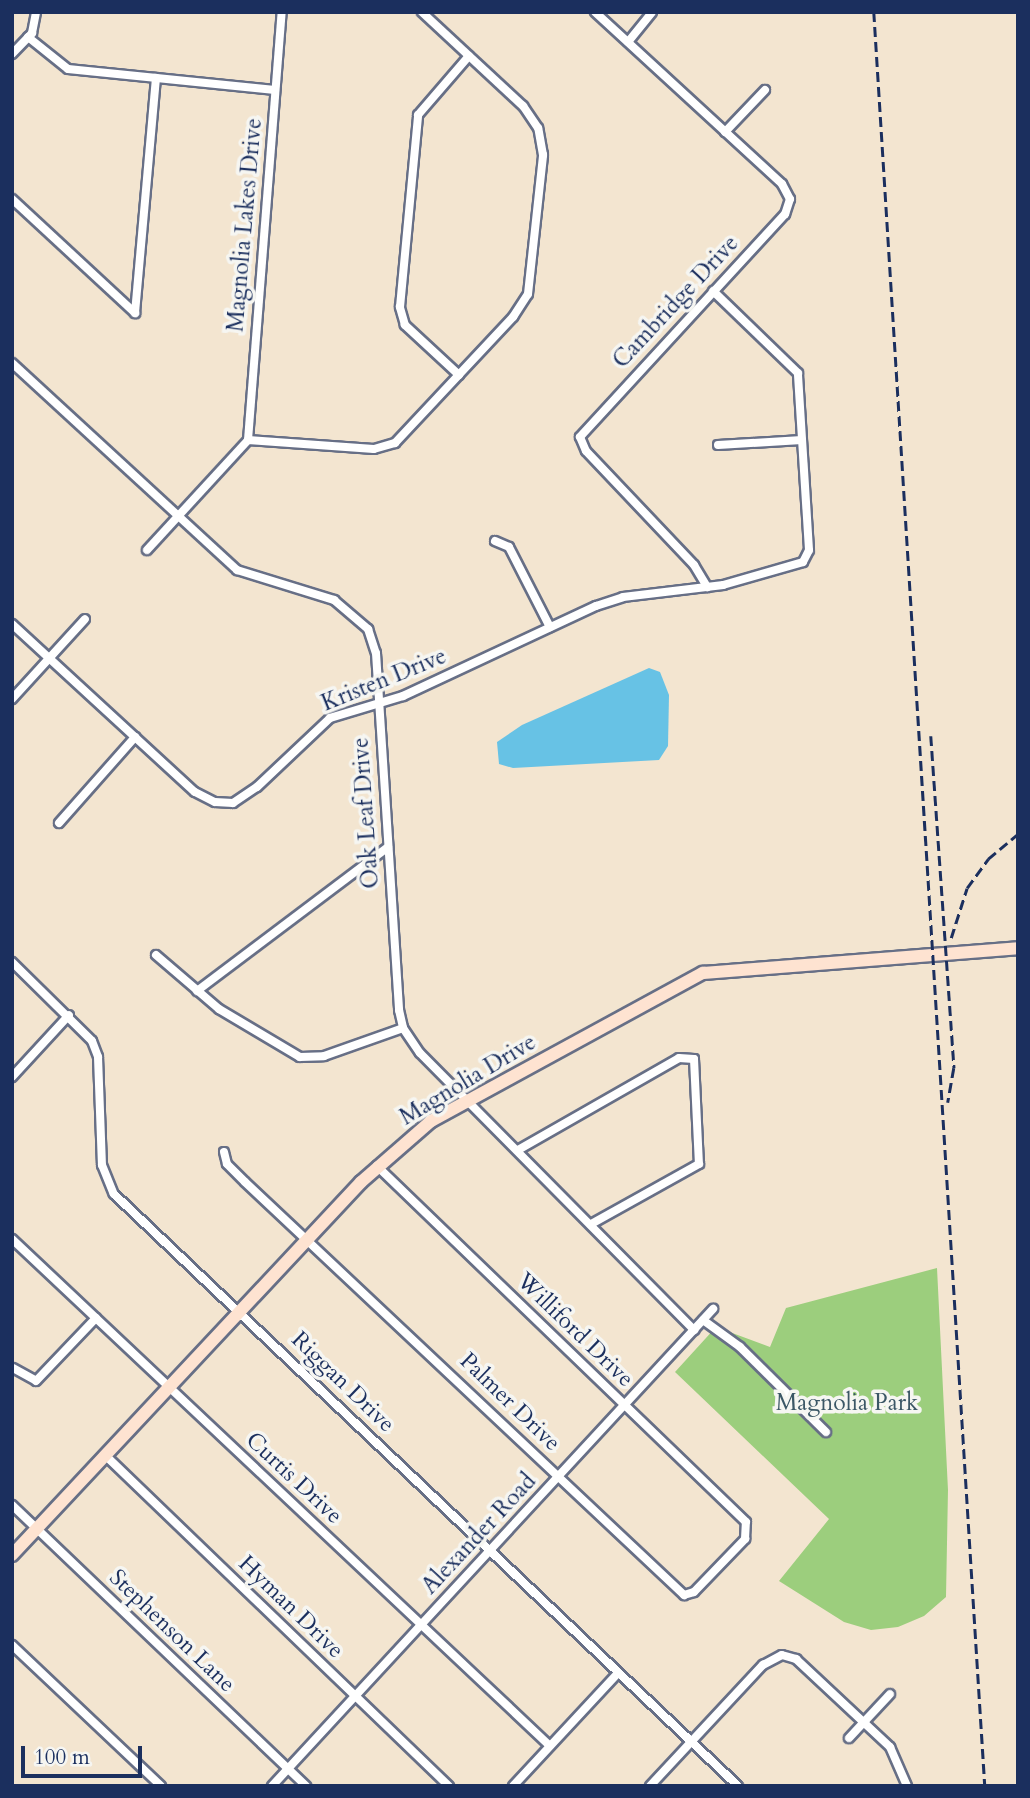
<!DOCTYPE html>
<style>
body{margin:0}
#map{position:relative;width:1030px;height:1798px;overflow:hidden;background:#f3e5d0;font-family:Cardo,serif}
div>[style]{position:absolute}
.green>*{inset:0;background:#9cce7d}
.water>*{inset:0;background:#67c2e5}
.roads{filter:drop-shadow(2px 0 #676f86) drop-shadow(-2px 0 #676f86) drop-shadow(0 2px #676f86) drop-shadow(0 -2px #676f86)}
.street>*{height:8px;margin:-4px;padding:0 4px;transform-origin:4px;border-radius:4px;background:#fff}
.secondary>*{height:12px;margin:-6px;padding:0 6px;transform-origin:6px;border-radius:6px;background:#fee3d1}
.rail>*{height:2.5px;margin-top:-1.25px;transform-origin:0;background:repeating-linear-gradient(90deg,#1b2f5e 0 10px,transparent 0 15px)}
span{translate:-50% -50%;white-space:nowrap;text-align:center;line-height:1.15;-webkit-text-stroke:7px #f6f6f2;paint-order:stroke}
.street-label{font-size:23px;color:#1b2f5e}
.park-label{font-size:23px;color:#3b5766}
.frame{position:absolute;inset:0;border:14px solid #1b2f5e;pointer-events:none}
.scale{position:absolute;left:21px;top:1746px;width:121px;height:32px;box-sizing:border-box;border:4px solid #1b2f5e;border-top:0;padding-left:9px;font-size:21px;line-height:24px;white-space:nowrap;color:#1b2f5e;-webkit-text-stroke:5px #f6f6f2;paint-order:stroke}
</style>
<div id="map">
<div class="green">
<div style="clip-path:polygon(937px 1268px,948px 1490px,946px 1597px,924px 1616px,898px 1627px,871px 1630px,844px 1622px,779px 1581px,829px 1519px,675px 1372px,716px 1327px,770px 1347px,786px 1308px)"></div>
</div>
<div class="water">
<div style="clip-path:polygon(649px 668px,660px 672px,669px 695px,668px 746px,659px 760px,513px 768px,499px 764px,497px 742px,522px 725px)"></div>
</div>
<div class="roads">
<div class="street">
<div style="left:595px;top:12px;width:254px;rotate:42.6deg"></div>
<div style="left:782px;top:184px;width:17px;rotate:62deg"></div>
<div style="left:790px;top:199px;width:16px;rotate:108deg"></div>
<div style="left:785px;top:214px;width:303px;rotate:132.6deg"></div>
<div style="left:580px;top:437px;width:15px;rotate:67deg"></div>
<div style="left:586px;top:451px;width:157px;rotate:46.5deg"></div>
<div style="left:694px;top:565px;width:26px;rotate:59deg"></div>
<div style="left:28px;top:37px;width:51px;rotate:38.7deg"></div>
<div style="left:68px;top:69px;width:208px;rotate:5.8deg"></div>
<div style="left:628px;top:42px;width:38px;rotate:-51deg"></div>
<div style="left:12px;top:54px;width:29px;rotate:-46deg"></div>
<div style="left:32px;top:33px;width:21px;rotate:-79deg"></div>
<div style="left:725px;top:132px;width:58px;rotate:-46.4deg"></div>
<div style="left:12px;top:199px;width:168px;rotate:42.8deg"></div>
<div style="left:135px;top:313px;width:236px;rotate:-84.9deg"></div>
<div style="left:12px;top:363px;width:306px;rotate:42.6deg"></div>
<div style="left:237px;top:570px;width:102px;rotate:17.2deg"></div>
<div style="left:334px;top:600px;width:45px;rotate:40.5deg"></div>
<div style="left:368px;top:629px;width:25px;rotate:72deg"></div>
<div style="left:376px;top:653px;width:358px;rotate:86.3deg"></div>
<div style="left:399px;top:1010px;width:18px;rotate:77deg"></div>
<div style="left:403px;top:1028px;width:30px;rotate:56deg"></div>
<div style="left:420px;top:1053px;width:390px;rotate:45.3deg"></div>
<div style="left:459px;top:375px;width:74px;rotate:-137.2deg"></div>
<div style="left:405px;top:325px;width:19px;rotate:-106deg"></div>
<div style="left:400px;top:307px;width:193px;rotate:-84.6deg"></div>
<div style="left:418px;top:115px;width:78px;rotate:-49.2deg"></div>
<div style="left:248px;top:440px;width:126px;rotate:4.1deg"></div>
<div style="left:374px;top:449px;width:22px;rotate:-16deg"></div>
<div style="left:395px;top:443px;width:173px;rotate:-46.9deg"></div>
<div style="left:513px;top:317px;width:27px;rotate:-57deg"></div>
<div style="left:528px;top:294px;width:140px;rotate:-83.8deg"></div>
<div style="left:543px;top:155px;width:27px;rotate:-100deg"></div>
<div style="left:538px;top:128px;width:27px;rotate:-124deg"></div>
<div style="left:523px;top:106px;width:138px;rotate:-137.1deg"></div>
<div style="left:248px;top:440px;width:429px;rotate:-85.5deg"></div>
<div style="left:718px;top:445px;width:84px;rotate:-3.4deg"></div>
<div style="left:495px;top:541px;width:15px;rotate:23deg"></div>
<div style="left:509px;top:547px;width:90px;rotate:62.9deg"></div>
<div style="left:147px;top:550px;width:149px;rotate:-47.4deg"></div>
<div style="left:12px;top:624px;width:248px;rotate:42.6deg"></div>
<div style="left:195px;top:792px;width:22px;rotate:27deg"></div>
<div style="left:215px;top:802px;width:18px;rotate:3deg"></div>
<div style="left:233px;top:803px;width:29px;rotate:-34deg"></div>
<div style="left:257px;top:787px;width:100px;rotate:-43.4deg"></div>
<div style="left:330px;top:718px;width:76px;rotate:-16.8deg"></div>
<div style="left:403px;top:696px;width:213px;rotate:-25deg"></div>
<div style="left:596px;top:606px;width:28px;rotate:-18deg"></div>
<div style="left:623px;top:597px;width:101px;rotate:-6.8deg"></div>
<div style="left:723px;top:585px;width:83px;rotate:-16deg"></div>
<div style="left:803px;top:562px;width:13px;rotate:-63deg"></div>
<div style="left:809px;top:550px;width:177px;rotate:-93.6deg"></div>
<div style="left:798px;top:373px;width:118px;rotate:-136deg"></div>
<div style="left:12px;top:699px;width:108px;rotate:-47.6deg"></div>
<div style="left:59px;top:823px;width:115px;rotate:-48.5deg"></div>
<div style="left:156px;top:955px;width:83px;rotate:40.6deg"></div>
<div style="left:219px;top:1009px;width:94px;rotate:30.7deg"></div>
<div style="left:300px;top:1057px;width:24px;rotate:-2deg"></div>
<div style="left:324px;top:1056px;width:84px;rotate:-19.5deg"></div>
<div style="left:12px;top:962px;width:112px;rotate:44.6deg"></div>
<div style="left:92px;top:1041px;width:17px;rotate:69deg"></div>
<div style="left:98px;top:1057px;width:108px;rotate:87.9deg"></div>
<div style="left:102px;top:1165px;width:31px;rotate:68deg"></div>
<div style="left:114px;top:1194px;width:860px;rotate:43.49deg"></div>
<div style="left:197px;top:991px;width:239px;rotate:-37deg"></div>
<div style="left:12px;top:1077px;width:84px;rotate:-47.4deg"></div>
<div style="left:518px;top:1150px;width:185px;rotate:-29.7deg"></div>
<div style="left:679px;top:1058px;width:15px;rotate:4deg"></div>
<div style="left:694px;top:1059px;width:105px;rotate:87.3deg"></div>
<div style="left:699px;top:1164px;width:124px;rotate:150.9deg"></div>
<div style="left:224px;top:1152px;width:12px;rotate:76deg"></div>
<div style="left:227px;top:1164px;width:25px;rotate:45deg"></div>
<div style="left:245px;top:1182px;width:603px;rotate:43.25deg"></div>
<div style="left:684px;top:1595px;width:10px;rotate:-17deg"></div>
<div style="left:694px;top:1592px;width:74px;rotate:-46.1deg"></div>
<div style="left:745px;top:1539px;width:17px;rotate:-87deg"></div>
<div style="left:746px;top:1522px;width:513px;rotate:-136.03deg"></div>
<div style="left:12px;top:1239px;width:739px;rotate:43.3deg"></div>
<div style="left:703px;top:1320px;width:46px;rotate:36.1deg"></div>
<div style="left:740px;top:1347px;width:121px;rotate:44.7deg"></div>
<div style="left:13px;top:1368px;width:26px;rotate:29deg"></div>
<div style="left:36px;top:1381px;width:87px;rotate:-46.4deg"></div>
<div style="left:106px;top:1456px;width:476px;rotate:43.9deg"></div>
<div style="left:12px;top:1505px;width:407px;rotate:43.7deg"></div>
<div style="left:12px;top:1645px;width:205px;rotate:43.4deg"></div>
<div style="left:849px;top:1738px;width:60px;rotate:-47deg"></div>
<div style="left:272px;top:1786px;width:650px;rotate:-47.25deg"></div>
<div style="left:513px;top:1786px;width:154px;rotate:-47.1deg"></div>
<div style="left:650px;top:1786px;width:166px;rotate:-47deg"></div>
<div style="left:763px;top:1665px;width:21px;rotate:-28deg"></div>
<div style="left:782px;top:1655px;width:15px;rotate:16deg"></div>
<div style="left:796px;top:1659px;width:129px;rotate:43.1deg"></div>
<div style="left:890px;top:1747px;width:43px;rotate:66.4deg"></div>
</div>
<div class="secondary">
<div style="left:12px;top:1555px;width:511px;rotate:-46.9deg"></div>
<div style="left:361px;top:1182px;width:93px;rotate:-41.1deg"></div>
<div style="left:431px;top:1121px;width:310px;rotate:-28.6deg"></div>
<div style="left:703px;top:973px;width:316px;rotate:-4.5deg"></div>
</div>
</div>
<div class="rail">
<div style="left:874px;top:12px;width:1777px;rotate:86.42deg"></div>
<div style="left:931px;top:736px;width:333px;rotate:86deg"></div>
<div style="left:954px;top:1068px;width:35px;rotate:100deg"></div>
<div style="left:951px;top:938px;width:52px;rotate:-72.3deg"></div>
<div style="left:967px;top:888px;width:36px;rotate:-54deg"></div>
<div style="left:988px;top:859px;width:39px;rotate:-40deg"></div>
</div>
<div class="street-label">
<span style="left:245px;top:225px;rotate:-85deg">Magnolia Lakes Drive</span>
<span style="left:676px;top:302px;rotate:-47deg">Cambridge Drive</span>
<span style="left:384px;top:680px;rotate:-22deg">Kristen Drive</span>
<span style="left:366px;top:813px;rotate:-94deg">Oak Leaf Drive</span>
<span style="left:468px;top:1080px;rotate:-31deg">Magnolia Drive</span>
<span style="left:575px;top:1330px;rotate:44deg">Williford Drive</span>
<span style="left:343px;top:1382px;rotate:44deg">Riggan Drive</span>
<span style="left:510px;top:1402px;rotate:44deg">Palmer Drive</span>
<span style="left:294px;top:1478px;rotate:43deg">Curtis Drive</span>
<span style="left:479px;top:1534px;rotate:-47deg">Alexander Road</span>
<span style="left:291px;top:1607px;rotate:44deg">Hyman Drive</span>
<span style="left:172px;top:1631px;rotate:44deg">Stephenson Lane</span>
</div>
<div class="park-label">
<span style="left:847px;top:1403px">Magnolia Park</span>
</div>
<div class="frame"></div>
<div class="scale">100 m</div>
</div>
